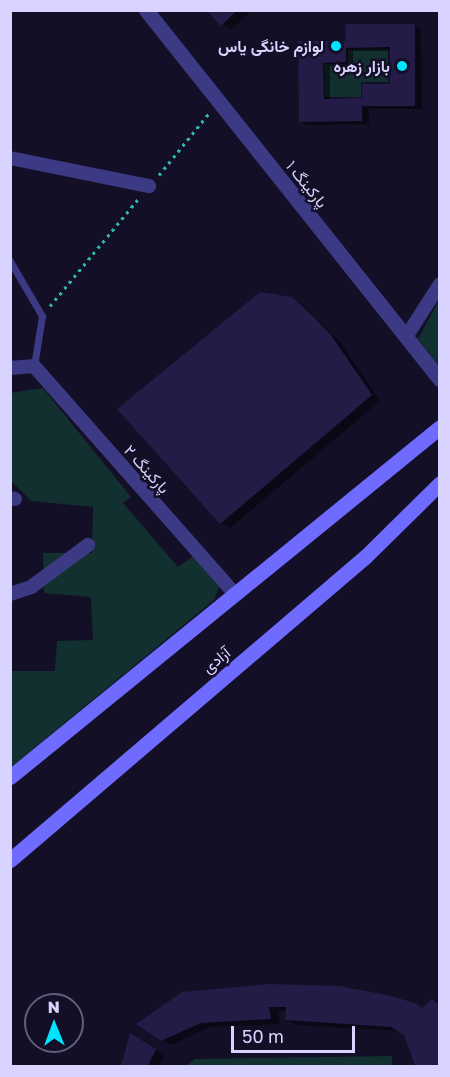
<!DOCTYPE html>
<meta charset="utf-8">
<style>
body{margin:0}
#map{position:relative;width:450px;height:1077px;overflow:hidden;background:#130f26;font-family:"Golos Text",Vazirmatn,sans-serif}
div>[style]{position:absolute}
.green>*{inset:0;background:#12302f}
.shadow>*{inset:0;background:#0007}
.building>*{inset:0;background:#241b47}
.path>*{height:3px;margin-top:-1.5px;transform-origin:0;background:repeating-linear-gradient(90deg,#2fb8b0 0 3px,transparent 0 7.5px)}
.service>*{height:7px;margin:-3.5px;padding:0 3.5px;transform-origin:3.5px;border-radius:3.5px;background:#3d3a85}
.minor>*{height:14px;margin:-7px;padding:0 7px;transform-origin:7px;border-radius:7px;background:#3d3a85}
.tertiary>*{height:15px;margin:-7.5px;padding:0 7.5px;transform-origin:7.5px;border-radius:7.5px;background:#3d3a85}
.secondary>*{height:15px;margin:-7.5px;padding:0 7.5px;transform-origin:7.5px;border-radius:7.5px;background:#6f6bff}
.dots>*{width:16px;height:16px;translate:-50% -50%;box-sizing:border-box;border:3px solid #130f26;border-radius:50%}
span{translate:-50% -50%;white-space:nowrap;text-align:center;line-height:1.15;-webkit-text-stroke:5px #130f26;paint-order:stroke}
.poi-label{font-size:16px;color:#d9d4ff;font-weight:700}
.right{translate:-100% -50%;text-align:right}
.street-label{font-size:16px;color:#d9d4ff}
.frame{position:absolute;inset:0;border:12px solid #d9d4ff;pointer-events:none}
.north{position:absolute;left:24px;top:993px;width:60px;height:60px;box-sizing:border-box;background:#130f26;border:2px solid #625e7d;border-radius:50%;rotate:359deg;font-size:16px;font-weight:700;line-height:24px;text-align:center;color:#d9d4ff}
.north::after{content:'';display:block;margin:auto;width:21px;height:27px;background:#00e5ff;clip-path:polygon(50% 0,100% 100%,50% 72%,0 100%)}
.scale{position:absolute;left:231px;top:1026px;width:124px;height:27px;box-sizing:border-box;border:3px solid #d9d4ff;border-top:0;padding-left:8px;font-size:18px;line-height:21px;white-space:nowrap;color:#d9d4ff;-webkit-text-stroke:4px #130f26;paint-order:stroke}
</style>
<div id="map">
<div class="green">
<div style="clip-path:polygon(388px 49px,388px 82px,361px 82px,361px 97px,325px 97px,324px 64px,348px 64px,348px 50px)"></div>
<div style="clip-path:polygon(439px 300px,439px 366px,418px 339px)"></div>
<div style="clip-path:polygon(43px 388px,131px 497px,123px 503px,178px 567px,195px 555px,219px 587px,214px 600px,11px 767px,11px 671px,55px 671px,57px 641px,93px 640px,91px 597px,44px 593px,43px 553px,92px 553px,93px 507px,31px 501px,11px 481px,10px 393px)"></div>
<div style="clip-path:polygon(392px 1056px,392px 1066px,185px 1066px,195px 1059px)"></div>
</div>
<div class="shadow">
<div style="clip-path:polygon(208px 10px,252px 10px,231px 30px)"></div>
<div style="clip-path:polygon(evenodd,414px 25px,421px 30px,422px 109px,369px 109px,369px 124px,307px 125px,300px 121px,300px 42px,348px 42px,414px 25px,353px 51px,391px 51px,391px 85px,364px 100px,330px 100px,330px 66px,353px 66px,353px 51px)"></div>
<div style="clip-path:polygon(292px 299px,302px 304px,340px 342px,380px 401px,230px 528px,221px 523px)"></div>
<div style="clip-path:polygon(183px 994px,423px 1010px,432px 1001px,440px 1005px,440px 1066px,417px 1066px,413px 1050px,405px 1034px,401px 1031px,296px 1025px,287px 1019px,287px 1011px,278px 1011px,280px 1024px,210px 1027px,171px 1045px,162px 1040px)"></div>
<div style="clip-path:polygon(131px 1036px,164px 1055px,159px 1066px,123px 1066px)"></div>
</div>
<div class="building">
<div style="clip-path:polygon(206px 10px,237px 10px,221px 26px)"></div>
<div style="clip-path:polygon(evenodd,345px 24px,415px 24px,415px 106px,362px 106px,362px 121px,299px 122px,298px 41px,346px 41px,345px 24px,390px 47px,390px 84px,362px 84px,362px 98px,324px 99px,323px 63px,346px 62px,346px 48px,390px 47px)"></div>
<div style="clip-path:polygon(260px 292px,292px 297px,313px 316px,331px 335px,372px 395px,220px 524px,117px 409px)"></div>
<div style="clip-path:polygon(269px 984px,339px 986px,387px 995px,415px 1003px,422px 1008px,432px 999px,440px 1006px,440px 1066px,415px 1066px,404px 1035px,391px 1027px,285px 1020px,286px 1007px,269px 1007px,271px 1019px,201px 1023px,161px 1041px,136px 1024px,182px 992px)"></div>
<div style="clip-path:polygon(130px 1033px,156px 1049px,148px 1066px,121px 1066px)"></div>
</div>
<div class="path">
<div style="left:159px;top:175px;width:81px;rotate:-51deg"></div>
<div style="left:50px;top:306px;width:140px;rotate:-50.5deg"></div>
</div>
<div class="service">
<div style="left:10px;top:261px;width:64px;rotate:59.8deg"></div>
<div style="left:42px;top:316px;width:51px;rotate:99.1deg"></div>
</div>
<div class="minor">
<div style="left:10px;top:158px;width:142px;rotate:11.4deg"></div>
<div style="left:406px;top:337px;width:63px;rotate:-57.3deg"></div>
<div style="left:10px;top:368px;width:24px;rotate:-5deg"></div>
<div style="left:34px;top:366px;width:304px;rotate:48.6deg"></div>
<div style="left:10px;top:498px;width:5px;rotate:11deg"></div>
<div style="left:10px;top:594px;width:22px;rotate:-18deg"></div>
<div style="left:31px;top:587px;width:71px;rotate:-36.4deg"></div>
</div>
<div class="tertiary">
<div style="left:146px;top:10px;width:472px;rotate:51.5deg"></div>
</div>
<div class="secondary">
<div style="left:10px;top:777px;width:554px;rotate:-39.14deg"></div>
<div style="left:10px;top:860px;width:467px;rotate:-40.5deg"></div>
<div style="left:365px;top:557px;width:105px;rotate:-44.6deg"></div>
</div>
<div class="dots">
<div style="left:336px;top:46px;background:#00e5ff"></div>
<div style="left:402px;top:66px;background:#00e5ff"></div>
</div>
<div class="poi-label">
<span class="right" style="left:324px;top:46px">لوازم خانگی یاس</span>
<span class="right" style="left:390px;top:66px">بازار زهره</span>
</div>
<div class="street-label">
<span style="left:307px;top:184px;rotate:51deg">پارکینگ ۱</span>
<span style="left:147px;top:469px;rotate:48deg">پارکینگ ۲</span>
<span style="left:216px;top:660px;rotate:-40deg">آزادی</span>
</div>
<div class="frame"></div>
<div class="north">N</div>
<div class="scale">50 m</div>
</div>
